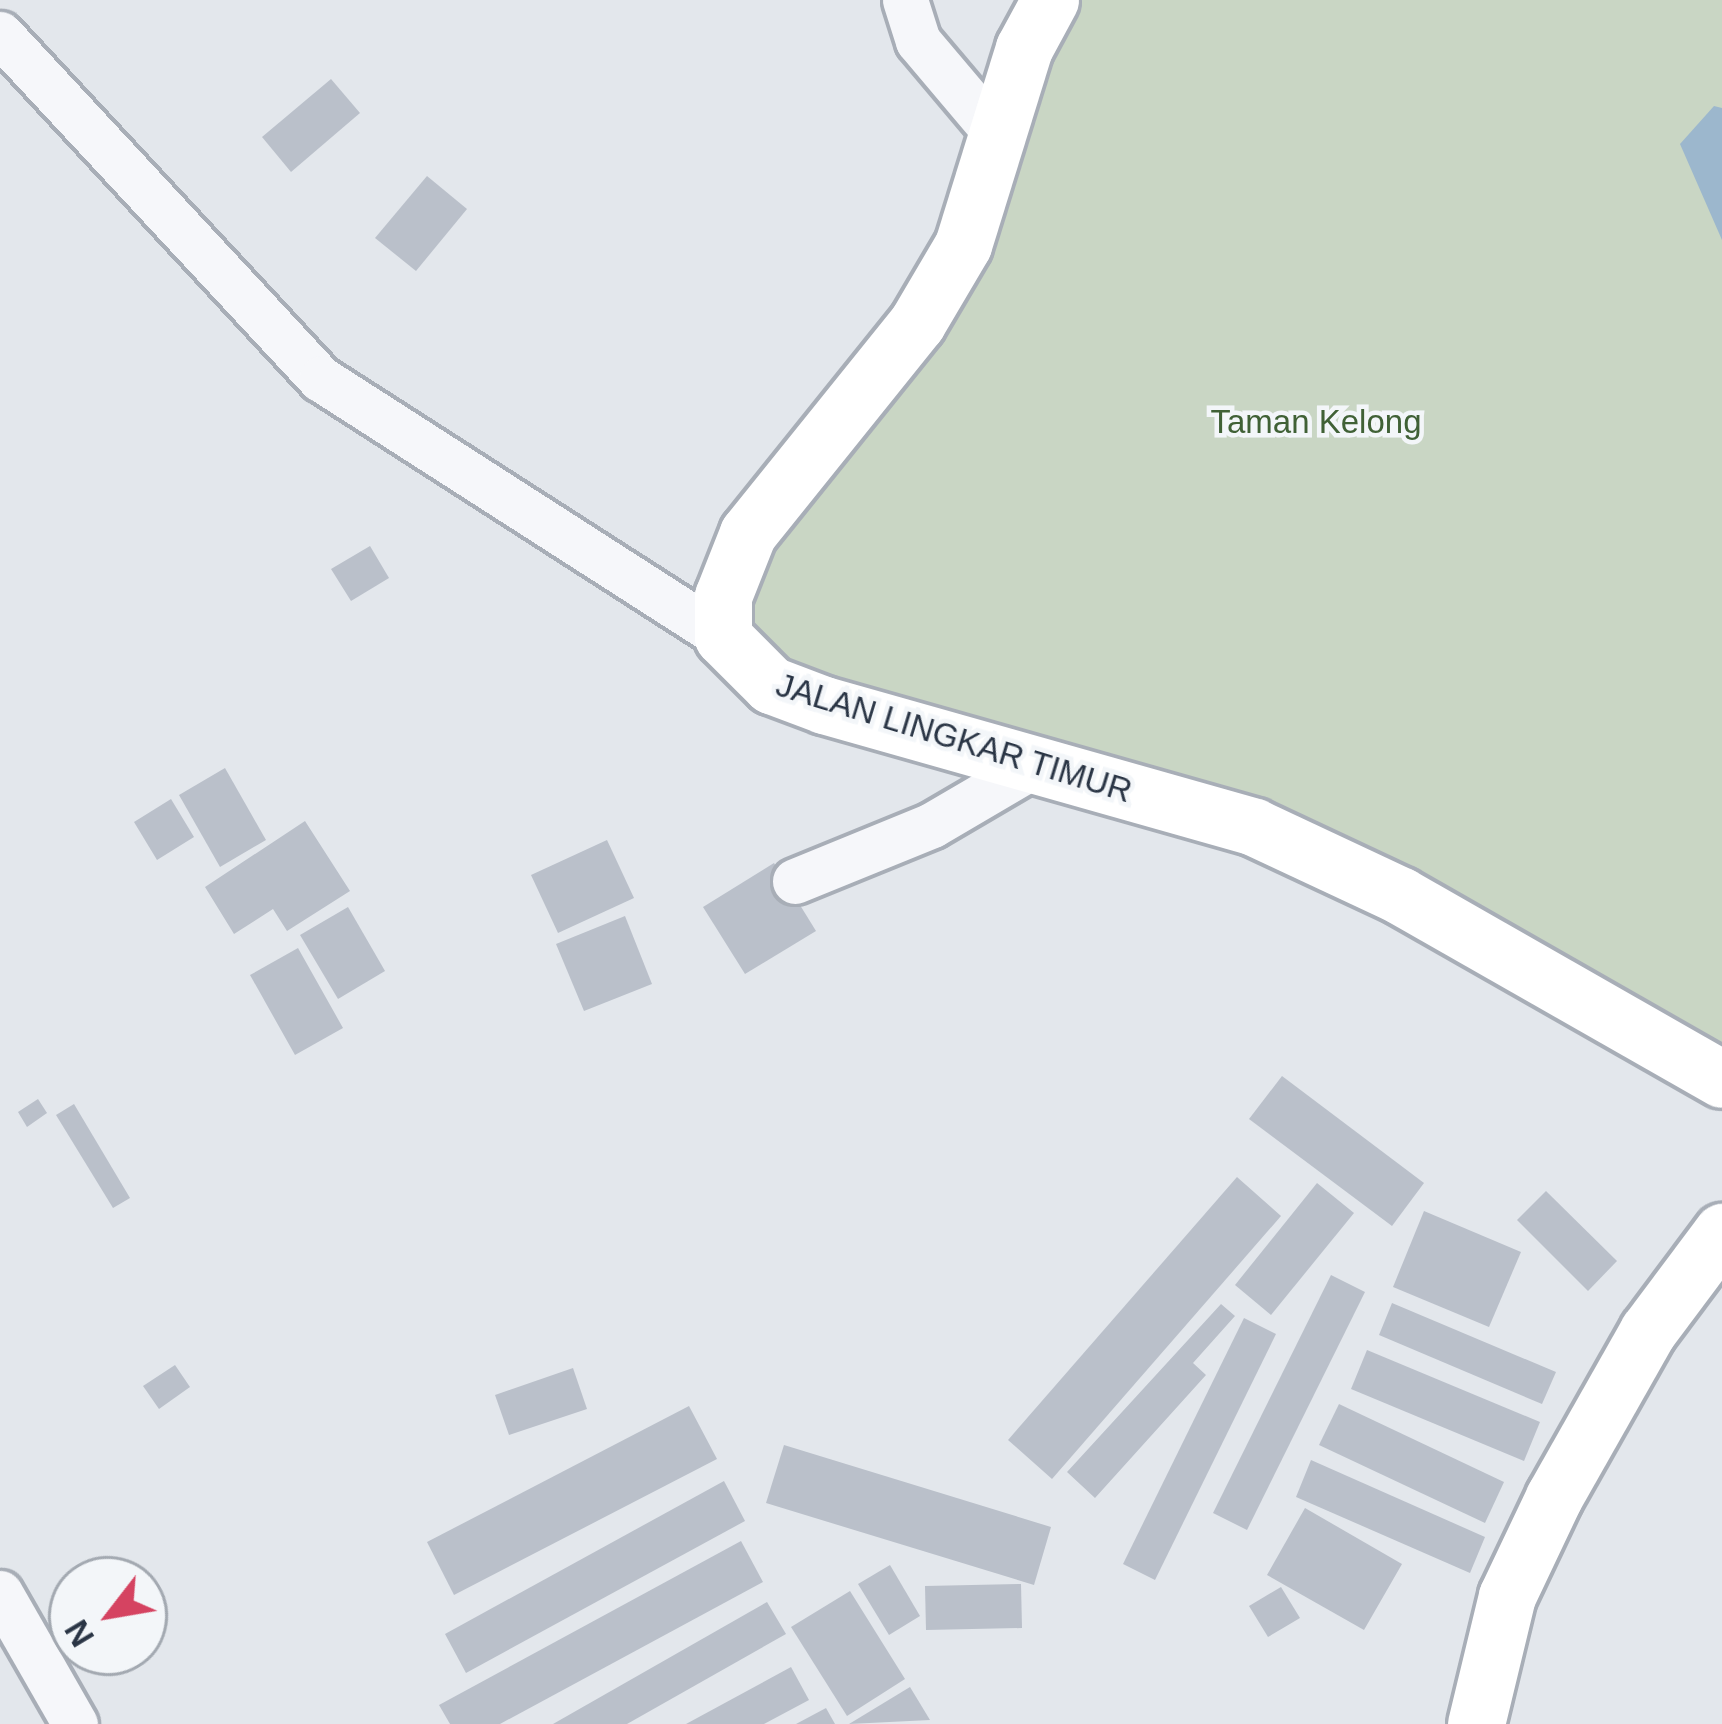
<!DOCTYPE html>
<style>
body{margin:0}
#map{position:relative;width:1722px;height:1724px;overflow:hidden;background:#e3e7ec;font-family:Helvetica,sans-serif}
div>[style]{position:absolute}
.green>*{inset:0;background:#c9d6c4}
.water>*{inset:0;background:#9cb7cd}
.building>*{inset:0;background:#bac0ca}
.roads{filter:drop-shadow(3px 0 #a8aeb7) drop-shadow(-3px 0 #a8aeb7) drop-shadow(0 3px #a8aeb7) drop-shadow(0 -3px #a8aeb7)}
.minor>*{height:45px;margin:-22.5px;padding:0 22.5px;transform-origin:22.5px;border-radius:22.5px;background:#f6f7fa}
.major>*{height:57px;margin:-28.5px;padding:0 28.5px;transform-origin:28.5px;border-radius:28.5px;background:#fff}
span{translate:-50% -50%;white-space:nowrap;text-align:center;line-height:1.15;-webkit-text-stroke:9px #f3f6f9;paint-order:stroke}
.park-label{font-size:33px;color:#406136}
.street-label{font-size:33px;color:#2a3545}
.north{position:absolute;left:48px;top:1556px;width:120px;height:120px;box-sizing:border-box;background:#f3f6f9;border:3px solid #a3a9b1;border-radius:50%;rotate:239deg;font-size:33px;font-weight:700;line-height:48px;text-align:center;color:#2a3545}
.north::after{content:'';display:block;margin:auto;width:42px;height:54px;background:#d54361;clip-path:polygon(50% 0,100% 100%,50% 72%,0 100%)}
</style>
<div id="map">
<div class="green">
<div style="clip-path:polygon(1051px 0,1722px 0,1722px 1098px,1401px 896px,742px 663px,748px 533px,917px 323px)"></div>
</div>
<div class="water">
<div style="clip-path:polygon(1714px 106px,1722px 108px,1722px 240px,1680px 144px)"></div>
</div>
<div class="building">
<div style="clip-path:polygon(331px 79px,360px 113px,291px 172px,262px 137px)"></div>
<div style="clip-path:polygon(427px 176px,467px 209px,416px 271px,375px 238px)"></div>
<div style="clip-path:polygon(370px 546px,389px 578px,351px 601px,331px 569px)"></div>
<div style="clip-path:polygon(225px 768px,266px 840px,220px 867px,179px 795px)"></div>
<div style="clip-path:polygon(171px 799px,194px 837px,157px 860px,134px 822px)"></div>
<div style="clip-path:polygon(305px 821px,350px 891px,287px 931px,273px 909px,234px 934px,205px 887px)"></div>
<div style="clip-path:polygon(607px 840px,634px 898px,558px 933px,531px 875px)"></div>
<div style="clip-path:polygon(774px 863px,816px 931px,745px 974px,703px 907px)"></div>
<div style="clip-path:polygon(348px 907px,385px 971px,338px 999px,300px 935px)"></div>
<div style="clip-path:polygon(625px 916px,652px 984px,584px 1011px,556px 944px)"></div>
<div style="clip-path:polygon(298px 948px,343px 1028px,295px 1055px,250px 975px)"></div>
<div style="clip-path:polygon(1282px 1076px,1424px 1183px,1392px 1226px,1249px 1119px)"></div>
<div style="clip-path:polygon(38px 1099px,47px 1113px,27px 1127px,18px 1112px)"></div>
<div style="clip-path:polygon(74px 1104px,130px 1198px,113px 1208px,56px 1115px)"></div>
<div style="clip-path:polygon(1237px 1177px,1281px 1216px,1052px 1479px,1008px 1440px)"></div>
<div style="clip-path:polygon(1317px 1183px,1354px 1213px,1271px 1315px,1235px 1285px)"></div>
<div style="clip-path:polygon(1546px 1191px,1617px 1261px,1588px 1291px,1517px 1220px)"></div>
<div style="clip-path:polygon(1424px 1211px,1521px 1252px,1489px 1327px,1393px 1287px)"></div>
<div style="clip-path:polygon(1331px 1275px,1365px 1292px,1247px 1530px,1213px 1513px)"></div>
<div style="clip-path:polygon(1392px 1303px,1556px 1372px,1542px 1404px,1379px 1335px)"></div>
<div style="clip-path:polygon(1221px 1304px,1235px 1316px,1193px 1363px,1206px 1375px,1095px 1498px,1067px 1472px)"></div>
<div style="clip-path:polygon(1244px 1318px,1276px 1334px,1155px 1580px,1123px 1564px)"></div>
<div style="clip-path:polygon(1367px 1350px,1540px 1422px,1524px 1461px,1351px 1389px)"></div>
<div style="clip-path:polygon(175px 1365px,190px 1387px,159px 1409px,143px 1386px)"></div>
<div style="clip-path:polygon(573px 1368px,587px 1409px,509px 1435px,495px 1395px)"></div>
<div style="clip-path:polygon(1339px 1404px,1504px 1482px,1485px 1523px,1319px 1445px)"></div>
<div style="clip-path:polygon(689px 1406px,717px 1459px,454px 1595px,427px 1542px)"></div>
<div style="clip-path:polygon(784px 1445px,1051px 1527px,1034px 1585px,766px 1503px)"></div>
<div style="clip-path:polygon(1311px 1460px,1485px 1537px,1470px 1573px,1296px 1497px)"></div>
<div style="clip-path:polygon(724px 1481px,745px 1521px,466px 1673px,445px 1634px)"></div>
<div style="clip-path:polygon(1305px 1508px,1402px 1564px,1364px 1630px,1267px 1575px)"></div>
<div style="clip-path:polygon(741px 1541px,763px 1582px,500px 1724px,450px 1724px,439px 1705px)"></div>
<div style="clip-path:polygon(890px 1565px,920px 1616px,889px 1635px,858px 1584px)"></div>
<div style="clip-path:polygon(1021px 1584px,1022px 1628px,926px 1630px,925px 1586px)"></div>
<div style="clip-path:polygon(1281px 1587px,1300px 1618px,1268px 1637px,1249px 1606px)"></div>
<div style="clip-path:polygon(850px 1591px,905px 1679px,847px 1716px,791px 1627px)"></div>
<div style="clip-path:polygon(767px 1602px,786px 1634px,627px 1724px,553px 1724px)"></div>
<div style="clip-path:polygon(791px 1667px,809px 1700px,764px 1724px,686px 1724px)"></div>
<div style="clip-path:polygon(910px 1687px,930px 1720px,849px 1724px)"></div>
<div style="clip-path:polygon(826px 1708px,835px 1724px,796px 1724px)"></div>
</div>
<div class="roads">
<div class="minor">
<div style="left:905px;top:0;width:43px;rotate:72.4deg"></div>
<div style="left:918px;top:41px;width:119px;rotate:49.8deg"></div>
<div style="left:0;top:34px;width:471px;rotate:47.1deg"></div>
<div style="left:321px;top:379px;width:478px;rotate:32.7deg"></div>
<div style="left:795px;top:881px;width:148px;rotate:-22.2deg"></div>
<div style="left:932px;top:825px;width:115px;rotate:-30.4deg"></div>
<div style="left:0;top:1593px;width:151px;rotate:60.2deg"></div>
</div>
<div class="major">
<div style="left:1050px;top:0;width:55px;rotate:118.4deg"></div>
<div style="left:1024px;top:48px;width:206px;rotate:107.2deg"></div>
<div style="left:963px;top:245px;width:91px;rotate:120.5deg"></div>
<div style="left:917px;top:323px;width:270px;rotate:128.8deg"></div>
<div style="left:748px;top:533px;width:68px;rotate:111.6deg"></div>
<div style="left:723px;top:596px;width:41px;rotate:90deg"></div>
<div style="left:723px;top:637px;width:68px;rotate:45deg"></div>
<div style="left:771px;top:685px;width:57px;rotate:20.7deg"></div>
<div style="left:824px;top:705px;width:447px;rotate:15.8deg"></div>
<div style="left:1254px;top:827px;width:162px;rotate:25.1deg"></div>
<div style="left:1401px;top:896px;width:369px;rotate:29.7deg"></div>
<div style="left:1476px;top:1724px;width:132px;rotate:-76.4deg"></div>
<div style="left:1507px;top:1596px;width:110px;rotate:-64.6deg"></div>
<div style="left:1554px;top:1497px;width:191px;rotate:-60.5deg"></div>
<div style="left:1648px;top:1331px;width:124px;rotate:-53.2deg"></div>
</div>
</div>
<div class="park-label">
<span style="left:1316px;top:422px">Taman Kelong</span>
</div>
<div class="street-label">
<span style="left:954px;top:738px;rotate:17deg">JALAN LINGKAR TIMUR</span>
</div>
<div class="north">N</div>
</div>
